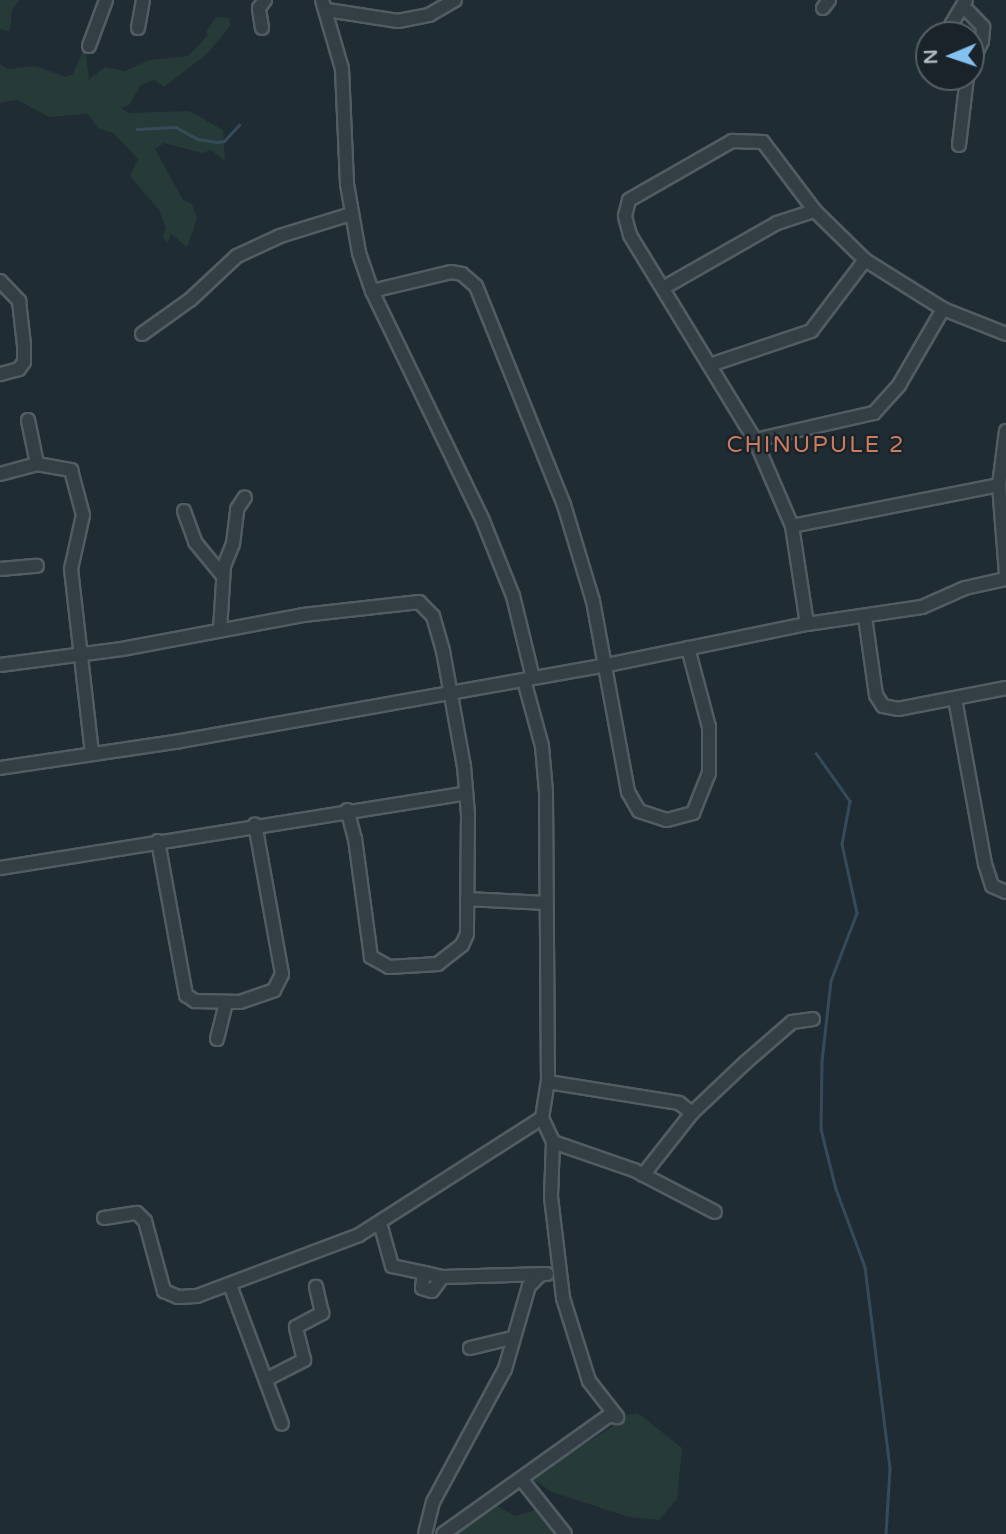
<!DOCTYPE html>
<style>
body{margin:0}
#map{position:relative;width:1006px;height:1534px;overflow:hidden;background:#202c34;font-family:"Varela Round",sans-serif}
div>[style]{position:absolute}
.green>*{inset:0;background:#263a37}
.stream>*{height:2.5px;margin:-1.25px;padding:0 1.25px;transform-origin:1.25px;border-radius:1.25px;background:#354b5a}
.roads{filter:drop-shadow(2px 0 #515c63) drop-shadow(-2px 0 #515c63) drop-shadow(0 2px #515c63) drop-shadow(0 -2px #515c63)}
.minor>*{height:12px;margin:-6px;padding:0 6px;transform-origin:6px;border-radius:6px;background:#343e45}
span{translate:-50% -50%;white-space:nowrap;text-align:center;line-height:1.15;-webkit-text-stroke:5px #192329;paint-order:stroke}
.quarter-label{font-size:23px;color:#ca7c60;letter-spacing:2px}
.north{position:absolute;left:915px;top:21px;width:70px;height:70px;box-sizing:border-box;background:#192329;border:2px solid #555f66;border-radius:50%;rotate:268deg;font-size:19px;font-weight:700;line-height:28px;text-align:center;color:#aeb9c2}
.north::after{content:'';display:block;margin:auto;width:24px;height:32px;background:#85c1f0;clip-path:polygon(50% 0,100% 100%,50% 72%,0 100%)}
</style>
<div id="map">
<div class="green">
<div style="clip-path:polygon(0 0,19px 0,12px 10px,10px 31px,0 29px)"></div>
<div style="clip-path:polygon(216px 17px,229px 18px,231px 25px,208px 53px,164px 87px,154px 80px,141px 85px,129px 105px,121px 108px,129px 113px,189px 111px,223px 130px,225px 161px,211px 150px,202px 153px,164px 143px,155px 149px,183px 200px,192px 204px,197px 219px,187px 247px,171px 234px,168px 243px,162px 237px,166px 228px,159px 210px,130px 176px,138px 159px,113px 133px,98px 128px,88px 114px,49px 117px,17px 100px,0 103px,0 64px,7px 69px,36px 66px,66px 77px,73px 74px,82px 53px,86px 53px,89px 79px,105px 67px,125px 71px,149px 60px,188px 56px,208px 35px,206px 32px)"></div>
<div style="clip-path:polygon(638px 1413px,682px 1448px,677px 1499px,659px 1520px,629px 1517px,552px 1492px,531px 1478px,612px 1427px,617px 1417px)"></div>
<div style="clip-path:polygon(490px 1502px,515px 1516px,539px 1509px,562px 1534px,454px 1534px,453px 1526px)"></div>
</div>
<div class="stream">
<div style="left:137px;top:129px;width:39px;rotate:-3deg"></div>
<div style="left:176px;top:127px;width:25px;rotate:29deg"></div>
<div style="left:198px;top:139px;width:19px;rotate:9deg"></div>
<div style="left:217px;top:142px;width:7px;rotate:-8deg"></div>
<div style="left:224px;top:141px;width:22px;rotate:-47deg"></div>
<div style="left:816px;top:753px;width:59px;rotate:54.7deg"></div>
<div style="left:850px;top:801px;width:44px;rotate:100.5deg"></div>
<div style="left:842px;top:844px;width:71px;rotate:77.7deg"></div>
<div style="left:857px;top:913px;width:73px;rotate:110.9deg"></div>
<div style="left:831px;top:981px;width:81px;rotate:96.4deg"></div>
<div style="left:822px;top:1061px;width:68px;rotate:90.8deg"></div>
<div style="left:821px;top:1129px;width:62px;rotate:76deg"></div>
<div style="left:836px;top:1189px;width:83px;rotate:69.6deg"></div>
<div style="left:865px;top:1267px;width:204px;rotate:82.9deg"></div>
<div style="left:890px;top:1469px;width:65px;rotate:93.5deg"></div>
</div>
<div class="roads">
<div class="minor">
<div style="left:322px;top:0;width:72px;rotate:73.8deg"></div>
<div style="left:342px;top:69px;width:115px;rotate:87.5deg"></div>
<div style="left:347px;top:184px;width:70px;rotate:80.1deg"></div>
<div style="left:359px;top:253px;width:40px;rotate:71.1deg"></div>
<div style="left:372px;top:291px;width:255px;rotate:64.2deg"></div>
<div style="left:483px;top:521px;width:81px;rotate:68.2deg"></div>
<div style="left:513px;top:596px;width:84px;rotate:76.3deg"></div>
<div style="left:964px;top:7px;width:28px;rotate:46deg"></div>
<div style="left:983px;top:27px;width:14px;rotate:94deg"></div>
<div style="left:982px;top:41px;width:25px;rotate:116deg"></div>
<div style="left:823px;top:8px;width:10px;rotate:-53deg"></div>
<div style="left:327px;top:10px;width:72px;rotate:8.8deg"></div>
<div style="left:398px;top:21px;width:32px;rotate:-11deg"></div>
<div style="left:429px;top:15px;width:30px;rotate:-30deg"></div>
<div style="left:951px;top:25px;width:29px;rotate:-59deg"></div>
<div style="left:138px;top:28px;width:28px;rotate:-80deg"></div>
<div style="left:262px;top:28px;width:20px;rotate:-99deg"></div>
<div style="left:259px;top:8px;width:10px;rotate:-53deg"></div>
<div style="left:89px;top:46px;width:49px;rotate:-69.7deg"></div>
<div style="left:959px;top:145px;width:68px;rotate:-83.3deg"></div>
<div style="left:0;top:281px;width:28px;rotate:46deg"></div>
<div style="left:19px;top:301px;width:44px;rotate:83.5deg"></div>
<div style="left:24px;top:345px;width:17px;rotate:90deg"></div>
<div style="left:24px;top:362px;width:9px;rotate:126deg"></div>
<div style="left:19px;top:369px;width:20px;rotate:165deg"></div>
<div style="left:663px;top:288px;width:131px;rotate:-29.7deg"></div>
<div style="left:777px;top:223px;width:40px;rotate:-18deg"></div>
<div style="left:372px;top:291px;width:81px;rotate:-13.5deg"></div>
<div style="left:451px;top:272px;width:11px;rotate:10deg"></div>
<div style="left:462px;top:274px;width:18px;rotate:41deg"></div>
<div style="left:476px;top:286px;width:236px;rotate:68.1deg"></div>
<div style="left:564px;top:505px;width:100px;rotate:73.2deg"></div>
<div style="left:593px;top:601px;width:194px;rotate:79.6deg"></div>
<div style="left:628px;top:792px;width:22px;rotate:60deg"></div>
<div style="left:639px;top:811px;width:29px;rotate:18deg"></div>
<div style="left:667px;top:820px;width:27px;rotate:-15deg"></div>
<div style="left:693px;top:813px;width:43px;rotate:-68.2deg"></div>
<div style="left:709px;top:773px;width:46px;rotate:-90deg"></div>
<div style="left:709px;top:727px;width:82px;rotate:-104.9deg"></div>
<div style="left:142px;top:334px;width:60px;rotate:-35.5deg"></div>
<div style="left:191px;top:299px;width:63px;rotate:-43.1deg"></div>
<div style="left:237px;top:256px;width:47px;rotate:-24.9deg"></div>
<div style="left:280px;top:236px;width:74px;rotate:-17.2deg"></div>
<div style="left:710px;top:365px;width:107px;rotate:-18.6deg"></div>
<div style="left:811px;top:331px;width:89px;rotate:-52.7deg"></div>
<div style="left:28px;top:420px;width:45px;rotate:78.4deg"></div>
<div style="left:1006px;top:431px;width:54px;rotate:97.4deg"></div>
<div style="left:999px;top:485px;width:88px;rotate:85.5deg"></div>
<div style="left:755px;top:440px;width:122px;rotate:-12.8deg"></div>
<div style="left:874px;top:413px;width:38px;rotate:-48deg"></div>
<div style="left:899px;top:385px;width:88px;rotate:-59.9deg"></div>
<div style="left:0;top:474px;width:38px;rotate:-15deg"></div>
<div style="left:37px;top:464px;width:35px;rotate:10deg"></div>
<div style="left:71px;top:470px;width:47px;rotate:75.1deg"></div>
<div style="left:83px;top:515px;width:55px;rotate:102.5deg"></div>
<div style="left:71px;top:569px;width:185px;rotate:83.5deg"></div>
<div style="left:184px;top:511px;width:33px;rotate:70deg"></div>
<div style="left:195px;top:542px;width:44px;rotate:50.5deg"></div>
<div style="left:792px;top:526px;width:211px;rotate:-11.2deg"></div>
<div style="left:0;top:569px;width:37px;rotate:-5deg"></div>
<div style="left:865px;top:617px;width:79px;rotate:82deg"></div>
<div style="left:876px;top:695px;width:13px;rotate:58deg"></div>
<div style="left:883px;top:706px;width:15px;rotate:11deg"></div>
<div style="left:898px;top:709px;width:110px;rotate:-11deg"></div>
<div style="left:807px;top:624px;width:99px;rotate:-98.7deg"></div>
<div style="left:792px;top:526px;width:94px;rotate:-113.3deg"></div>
<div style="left:755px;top:440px;width:240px;rotate:-121.4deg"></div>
<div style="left:630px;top:235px;width:20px;rotate:-105deg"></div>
<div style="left:625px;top:216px;width:16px;rotate:-76deg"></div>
<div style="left:629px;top:200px;width:119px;rotate:-29.8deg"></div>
<div style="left:732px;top:141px;width:31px;rotate:2deg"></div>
<div style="left:763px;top:142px;width:86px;rotate:53deg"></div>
<div style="left:815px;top:211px;width:70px;rotate:44.4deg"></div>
<div style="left:865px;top:260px;width:92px;rotate:32.1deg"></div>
<div style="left:943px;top:309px;width:68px;rotate:21.6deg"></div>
<div style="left:220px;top:630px;width:64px;rotate:-86.4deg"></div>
<div style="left:224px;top:566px;width:24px;rotate:-68deg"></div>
<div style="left:233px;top:544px;width:35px;rotate:-83deg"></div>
<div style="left:237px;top:509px;width:14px;rotate:-56deg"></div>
<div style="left:0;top:665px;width:123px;rotate:-7.5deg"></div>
<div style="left:122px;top:649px;width:184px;rotate:-10.6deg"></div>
<div style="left:303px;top:615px;width:117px;rotate:-6.4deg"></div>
<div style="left:419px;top:602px;width:20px;rotate:45deg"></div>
<div style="left:433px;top:616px;width:36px;rotate:74deg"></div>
<div style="left:443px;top:651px;width:117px;rotate:79.7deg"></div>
<div style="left:464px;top:766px;width:49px;rotate:85.3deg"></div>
<div style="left:468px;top:815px;width:119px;rotate:90.5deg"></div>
<div style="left:467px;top:934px;width:12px;rotate:114deg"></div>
<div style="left:462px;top:945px;width:31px;rotate:142deg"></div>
<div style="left:438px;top:964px;width:49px;rotate:176.5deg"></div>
<div style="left:389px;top:967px;width:21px;rotate:-151deg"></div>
<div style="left:371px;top:957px;width:119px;rotate:-97.7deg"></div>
<div style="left:355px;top:839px;width:30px;rotate:-105deg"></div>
<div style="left:955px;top:699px;width:168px;rotate:79.7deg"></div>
<div style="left:985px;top:864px;width:23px;rotate:72deg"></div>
<div style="left:992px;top:886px;width:15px;rotate:23deg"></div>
<div style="left:0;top:768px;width:182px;rotate:-8.5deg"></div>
<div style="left:180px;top:741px;width:434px;rotate:-10.1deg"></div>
<div style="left:607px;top:665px;width:204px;rotate:-11.6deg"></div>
<div style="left:807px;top:624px;width:116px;rotate:-8.4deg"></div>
<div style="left:922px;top:607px;width:47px;rotate:-23.8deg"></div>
<div style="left:965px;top:588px;width:42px;rotate:-12.4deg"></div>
<div style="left:158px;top:841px;width:157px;rotate:79.7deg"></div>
<div style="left:186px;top:995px;width:11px;rotate:34deg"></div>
<div style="left:195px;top:1001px;width:45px;rotate:1.3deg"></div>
<div style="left:240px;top:1002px;width:36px;rotate:-19deg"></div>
<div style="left:274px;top:990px;width:18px;rotate:-63deg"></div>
<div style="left:282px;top:974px;width:152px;rotate:-100.2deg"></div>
<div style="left:0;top:868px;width:472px;rotate:-9.1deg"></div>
<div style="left:467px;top:899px;width:79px;rotate:2.9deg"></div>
<div style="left:217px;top:1039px;width:38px;rotate:-76deg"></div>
<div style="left:548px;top:1082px;width:133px;rotate:9.1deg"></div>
<div style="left:679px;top:1103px;width:16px;rotate:38deg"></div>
<div style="left:542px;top:1118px;width:26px;rotate:65deg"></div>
<div style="left:553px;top:1142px;width:55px;rotate:92.1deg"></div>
<div style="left:551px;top:1197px;width:102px;rotate:83.2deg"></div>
<div style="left:563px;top:1298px;width:87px;rotate:72.6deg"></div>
<div style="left:589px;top:1381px;width:46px;rotate:52.1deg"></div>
<div style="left:553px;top:1142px;width:86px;rotate:19.1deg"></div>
<div style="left:634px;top:1170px;width:91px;rotate:27.4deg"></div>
<div style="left:643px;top:1175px;width:79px;rotate:-51.7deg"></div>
<div style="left:692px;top:1113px;width:74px;rotate:-43.4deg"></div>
<div style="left:746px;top:1062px;width:61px;rotate:-41deg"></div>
<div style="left:792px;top:1022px;width:21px;rotate:-8deg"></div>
<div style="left:104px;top:1218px;width:33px;rotate:-9deg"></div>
<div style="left:137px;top:1213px;width:11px;rotate:45deg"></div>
<div style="left:145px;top:1221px;width:73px;rotate:74.8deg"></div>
<div style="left:164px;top:1291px;width:15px;rotate:23deg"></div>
<div style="left:178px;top:1297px;width:19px;rotate:-3deg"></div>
<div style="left:197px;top:1296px;width:173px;rotate:-20.6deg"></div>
<div style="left:359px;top:1235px;width:217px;rotate:-32.6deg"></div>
<div style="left:542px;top:1118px;width:36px;rotate:-81deg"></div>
<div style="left:548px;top:1082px;width:290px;rotate:-90.4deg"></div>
<div style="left:546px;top:792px;width:46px;rotate:-95deg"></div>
<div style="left:542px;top:746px;width:68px;rotate:-105.3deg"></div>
<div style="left:380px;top:1223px;width:45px;rotate:74.4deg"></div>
<div style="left:392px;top:1266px;width:33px;rotate:12deg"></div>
<div style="left:442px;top:1277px;width:18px;rotate:-167deg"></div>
<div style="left:424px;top:1273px;width:15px;rotate:98deg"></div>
<div style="left:422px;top:1288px;width:10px;rotate:17deg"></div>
<div style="left:432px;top:1291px;width:17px;rotate:-54deg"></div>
<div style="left:442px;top:1277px;width:105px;rotate:-1.6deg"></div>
<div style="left:230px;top:1285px;width:148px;rotate:69.5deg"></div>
<div style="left:470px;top:1348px;width:43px;rotate:-13.4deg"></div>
<div style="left:267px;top:1379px;width:42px;rotate:-27.2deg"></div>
<div style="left:304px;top:1360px;width:34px;rotate:-104deg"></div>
<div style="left:296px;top:1327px;width:30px;rotate:-28deg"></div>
<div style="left:322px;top:1313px;width:27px;rotate:-103deg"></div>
<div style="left:522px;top:1480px;width:69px;rotate:51.5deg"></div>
<div style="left:425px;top:1534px;width:33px;rotate:-76deg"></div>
<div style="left:433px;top:1502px;width:151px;rotate:-61.6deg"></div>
<div style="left:505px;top:1369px;width:86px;rotate:-73.9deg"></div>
<div style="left:529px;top:1286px;width:17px;rotate:-45deg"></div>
<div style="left:443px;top:1534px;width:205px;rotate:-35.5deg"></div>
<div style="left:610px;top:1415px;width:7px;rotate:16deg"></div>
</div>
</div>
<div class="quarter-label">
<span style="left:816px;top:445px">CHINUPULE 2</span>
</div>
<div class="north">N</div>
</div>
